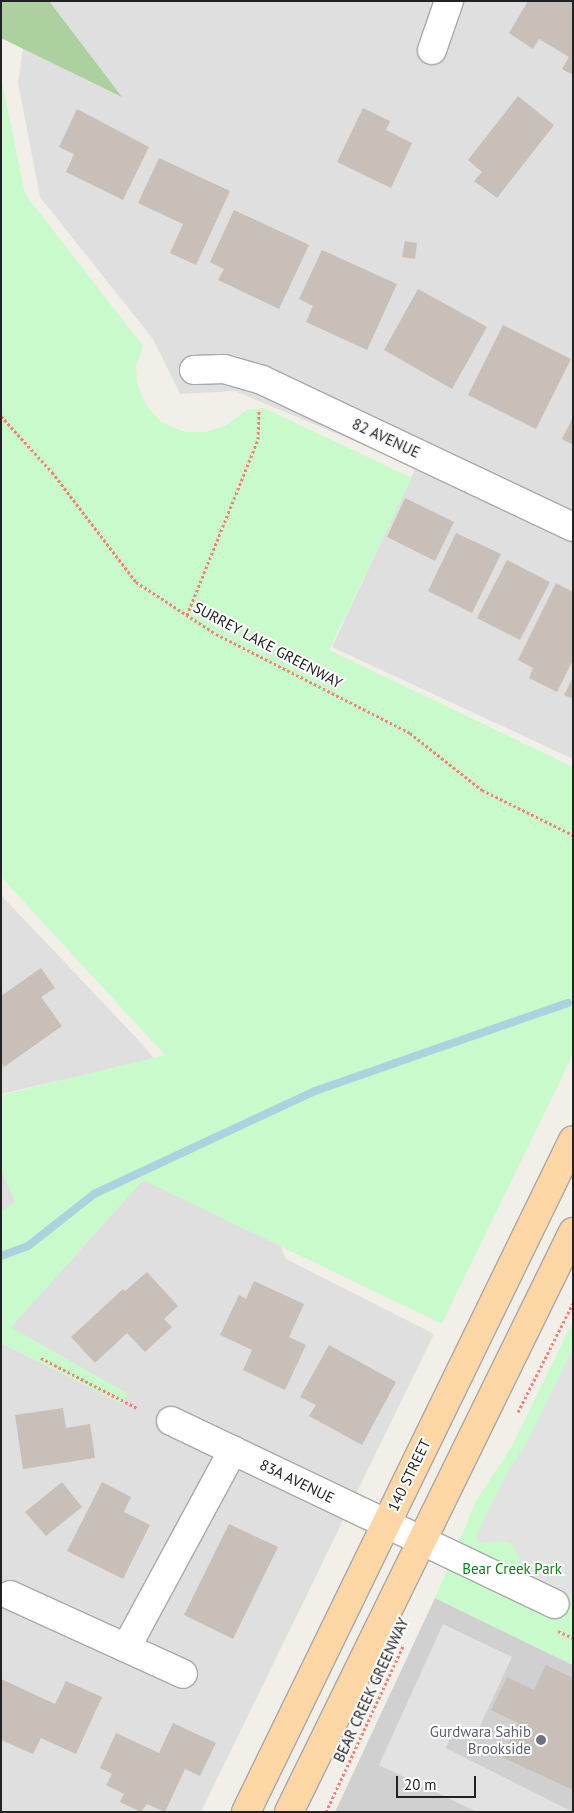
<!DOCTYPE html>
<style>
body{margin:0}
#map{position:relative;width:574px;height:1813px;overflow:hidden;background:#f2efe9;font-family:"PT Sans",sans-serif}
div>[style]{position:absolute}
.residential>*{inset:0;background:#e0dfdf}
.religious>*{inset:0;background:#d0d0d0}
.forest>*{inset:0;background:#add19e}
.park>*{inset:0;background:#c8facc}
.parking>*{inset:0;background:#e2e2e2}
.stream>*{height:8px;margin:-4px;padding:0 4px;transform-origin:4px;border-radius:4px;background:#aad3df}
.building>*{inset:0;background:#c7bfb8}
.path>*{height:3px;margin-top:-1.5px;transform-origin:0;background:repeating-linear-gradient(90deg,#fa8072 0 2.5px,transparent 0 5px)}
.roads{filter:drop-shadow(1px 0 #a9a9a9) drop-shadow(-1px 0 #a9a9a9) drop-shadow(0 1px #a9a9a9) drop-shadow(0 -1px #a9a9a9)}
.minor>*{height:28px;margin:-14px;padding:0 14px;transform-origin:14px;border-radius:14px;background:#fff}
.major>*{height:28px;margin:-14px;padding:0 14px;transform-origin:14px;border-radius:14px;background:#fcd6a4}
.dots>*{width:14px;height:14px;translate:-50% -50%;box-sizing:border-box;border:2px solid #fff;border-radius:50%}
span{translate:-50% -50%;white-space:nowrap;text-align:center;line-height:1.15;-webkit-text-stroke:4px #fff;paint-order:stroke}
.street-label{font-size:15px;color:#222}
.park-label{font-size:15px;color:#0c8416}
.worship-label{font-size:15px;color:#5b616d}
.right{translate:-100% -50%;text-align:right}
.frame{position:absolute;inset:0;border:2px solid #222;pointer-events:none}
.scale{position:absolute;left:396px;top:1776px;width:80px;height:22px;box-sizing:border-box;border:2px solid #222;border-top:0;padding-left:6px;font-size:15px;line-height:18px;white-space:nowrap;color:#222;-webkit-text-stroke:4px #fff;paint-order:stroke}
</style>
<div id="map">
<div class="residential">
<div style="clip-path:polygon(30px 1px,573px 1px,573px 759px,332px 647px,416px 467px,235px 391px,180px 394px,153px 339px,40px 197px,18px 83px)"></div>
<div style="clip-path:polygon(1px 895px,143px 1045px,260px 1193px,286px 1259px,434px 1334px,201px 1812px,1px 1812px,1px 1338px,143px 1180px,131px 1064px,1px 1094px)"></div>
<div style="clip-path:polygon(1px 1160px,16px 1202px,1px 1212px)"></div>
</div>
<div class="religious">
<div style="clip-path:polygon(435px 1598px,573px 1665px,573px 1812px,335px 1812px)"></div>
</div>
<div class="forest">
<div style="clip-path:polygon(1px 1px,49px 1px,122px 97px,1px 38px)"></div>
</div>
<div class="park">
<div style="clip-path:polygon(1px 76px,25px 194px,143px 346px,136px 367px,138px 387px,147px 406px,161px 422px,185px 432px,206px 432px,226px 425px,247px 410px,264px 408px,412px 478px,329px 650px,573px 767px,573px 1054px,442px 1324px,143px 1180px,11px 1327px,128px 1394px,122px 1404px,1px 1343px,1px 1211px,15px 1202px,1px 1170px,1px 1095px,165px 1055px,1px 877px)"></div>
<div style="clip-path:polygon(573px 1321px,573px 1665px,435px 1598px,477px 1499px,511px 1448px)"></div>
</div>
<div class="parking">
<div style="clip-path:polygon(573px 1348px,573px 1592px,570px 1597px,517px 1570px,521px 1560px,512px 1544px,503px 1541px,478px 1543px,477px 1535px,508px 1470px,527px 1443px)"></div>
<div style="clip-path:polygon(443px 1624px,512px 1657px,473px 1741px,453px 1731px,446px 1748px,573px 1812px,477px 1812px,379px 1765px)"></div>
</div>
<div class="stream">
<div style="left:1px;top:1256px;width:29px;rotate:-20deg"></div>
<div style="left:28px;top:1246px;width:84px;rotate:-38.2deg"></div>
<div style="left:94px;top:1194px;width:244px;rotate:-25deg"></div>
<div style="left:315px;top:1091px;width:268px;rotate:-19.2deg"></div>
</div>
<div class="building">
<div style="clip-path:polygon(528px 1px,573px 1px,573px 75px,562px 69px,569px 57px,539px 39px,533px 49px,509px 33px)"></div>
<div style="clip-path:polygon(518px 96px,554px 125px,497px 198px,474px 181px,482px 172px,468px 160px)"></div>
<div style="clip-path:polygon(363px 108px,390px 121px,386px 130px,412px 143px,391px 188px,337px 162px)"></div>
<div style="clip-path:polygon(77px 109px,149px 147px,123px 200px,66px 172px,74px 154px,59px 147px)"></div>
<div style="clip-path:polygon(159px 158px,230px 191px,196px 265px,170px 253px,183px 224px,138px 203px)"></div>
<div style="clip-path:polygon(234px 210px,309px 245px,279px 309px,218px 280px,224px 269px,210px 262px)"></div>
<div style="clip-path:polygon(405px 241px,417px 243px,415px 259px,402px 257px)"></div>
<div style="clip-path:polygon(322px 250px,397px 284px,367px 350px,306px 322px,313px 306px,299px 299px)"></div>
<div style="clip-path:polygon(418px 289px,487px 327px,452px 389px,384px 350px)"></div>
<div style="clip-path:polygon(503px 325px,571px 359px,536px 429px,468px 395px)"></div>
<div style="clip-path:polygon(573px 417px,573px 445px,562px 439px)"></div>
<div style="clip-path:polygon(405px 498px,454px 522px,435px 561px,387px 537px)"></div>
<div style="clip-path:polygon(456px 533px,501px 554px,472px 613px,428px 591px)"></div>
<div style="clip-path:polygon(507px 560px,550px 582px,520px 640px,477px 618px)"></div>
<div style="clip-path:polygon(556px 583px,573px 592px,573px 660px,557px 692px,529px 678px,533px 668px,518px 660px)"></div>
<div style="clip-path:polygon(573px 677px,573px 699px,564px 695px)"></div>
<div style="clip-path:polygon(41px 968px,55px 988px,41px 997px,62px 1026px,4px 1067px,1px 1063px,1px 996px)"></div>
<div style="clip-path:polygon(147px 1272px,178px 1306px,164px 1319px,172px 1327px,145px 1352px,127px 1333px,95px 1363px,71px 1337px,123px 1289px,125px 1291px)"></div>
<div style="clip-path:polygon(254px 1281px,304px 1304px,289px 1337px,306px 1345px,285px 1390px,243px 1370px,252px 1350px,220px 1335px,239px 1295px,246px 1299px)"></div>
<div style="clip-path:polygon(329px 1345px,396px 1382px,362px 1445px,309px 1416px,316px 1405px,300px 1397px)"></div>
<div style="clip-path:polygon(63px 1408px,66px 1428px,90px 1424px,95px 1458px,23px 1469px,15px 1415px)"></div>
<div style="clip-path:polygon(62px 1482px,82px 1507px,46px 1536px,25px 1512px)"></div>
<div style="clip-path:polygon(102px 1482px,131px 1497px,124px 1512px,150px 1525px,123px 1579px,67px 1551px)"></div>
<div style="clip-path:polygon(229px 1524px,278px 1547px,233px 1639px,184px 1615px)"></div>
<div style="clip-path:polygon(546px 1665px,573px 1678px,573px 1790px,502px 1757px,518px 1723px,491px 1710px,507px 1677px,534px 1690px)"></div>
<div style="clip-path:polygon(1px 1679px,55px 1704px,66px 1681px,102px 1697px,76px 1754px,41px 1738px,33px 1754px,1px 1740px)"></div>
<div style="clip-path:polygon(173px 1723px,216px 1743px,200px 1776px,185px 1769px,165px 1812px,147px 1804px,141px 1812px,120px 1802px,124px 1794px,106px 1785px,112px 1774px,100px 1768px,116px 1733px,159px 1753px)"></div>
</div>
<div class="path">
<div style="left:1px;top:416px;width:76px;rotate:47.7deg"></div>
<div style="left:52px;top:472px;width:138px;rotate:52.6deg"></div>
<div style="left:136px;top:582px;width:95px;rotate:33deg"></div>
<div style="left:216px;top:634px;width:218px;rotate:27deg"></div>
<div style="left:410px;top:733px;width:92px;rotate:38.4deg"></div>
<div style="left:482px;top:790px;width:102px;rotate:26.3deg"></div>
<div style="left:187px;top:615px;width:190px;rotate:-68deg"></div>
<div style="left:258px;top:439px;width:29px;rotate:-88deg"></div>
<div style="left:41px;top:1358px;width:108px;rotate:27.5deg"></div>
<div style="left:518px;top:1412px;width:122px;rotate:-63.2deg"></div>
<div style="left:558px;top:1631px;width:17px;rotate:25deg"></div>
<div style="left:326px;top:1812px;width:183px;rotate:-65.1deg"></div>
</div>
<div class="roads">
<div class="minor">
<div style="left:432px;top:50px;width:52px;rotate:-70.9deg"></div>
<div style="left:194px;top:370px;width:30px;rotate:-2deg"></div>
<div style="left:224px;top:369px;width:40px;rotate:16deg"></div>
<div style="left:262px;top:380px;width:344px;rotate:25.3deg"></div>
<div style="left:171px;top:1421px;width:425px;rotate:25.5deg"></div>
<div style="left:10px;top:1595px;width:190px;rotate:24.5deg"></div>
<div style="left:126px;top:1648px;width:225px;rotate:-61.6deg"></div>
</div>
<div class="major">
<div style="left:246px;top:1812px;width:747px;rotate:-64.05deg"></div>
<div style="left:289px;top:1812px;width:646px;rotate:-63.91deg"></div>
</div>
</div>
<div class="dots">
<div style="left:541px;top:1740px;background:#6b7280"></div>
</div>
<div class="street-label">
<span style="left:386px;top:438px;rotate:25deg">82 AVENUE</span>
<span style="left:268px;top:645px;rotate:28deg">SURREY LAKE GREENWAY</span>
<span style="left:409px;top:1475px;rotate:-64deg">140 STREET</span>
<span style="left:297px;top:1481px;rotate:26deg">83A AVENUE</span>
<span style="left:371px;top:1690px;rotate:-65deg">BEAR CREEK GREENWAY</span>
</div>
<div class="park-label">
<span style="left:512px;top:1569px">Bear Creek Park</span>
</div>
<div class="worship-label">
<span class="right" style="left:531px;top:1740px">Gurdwara Sahib<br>Brookside</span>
</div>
<div class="frame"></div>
<div class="scale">20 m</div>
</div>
